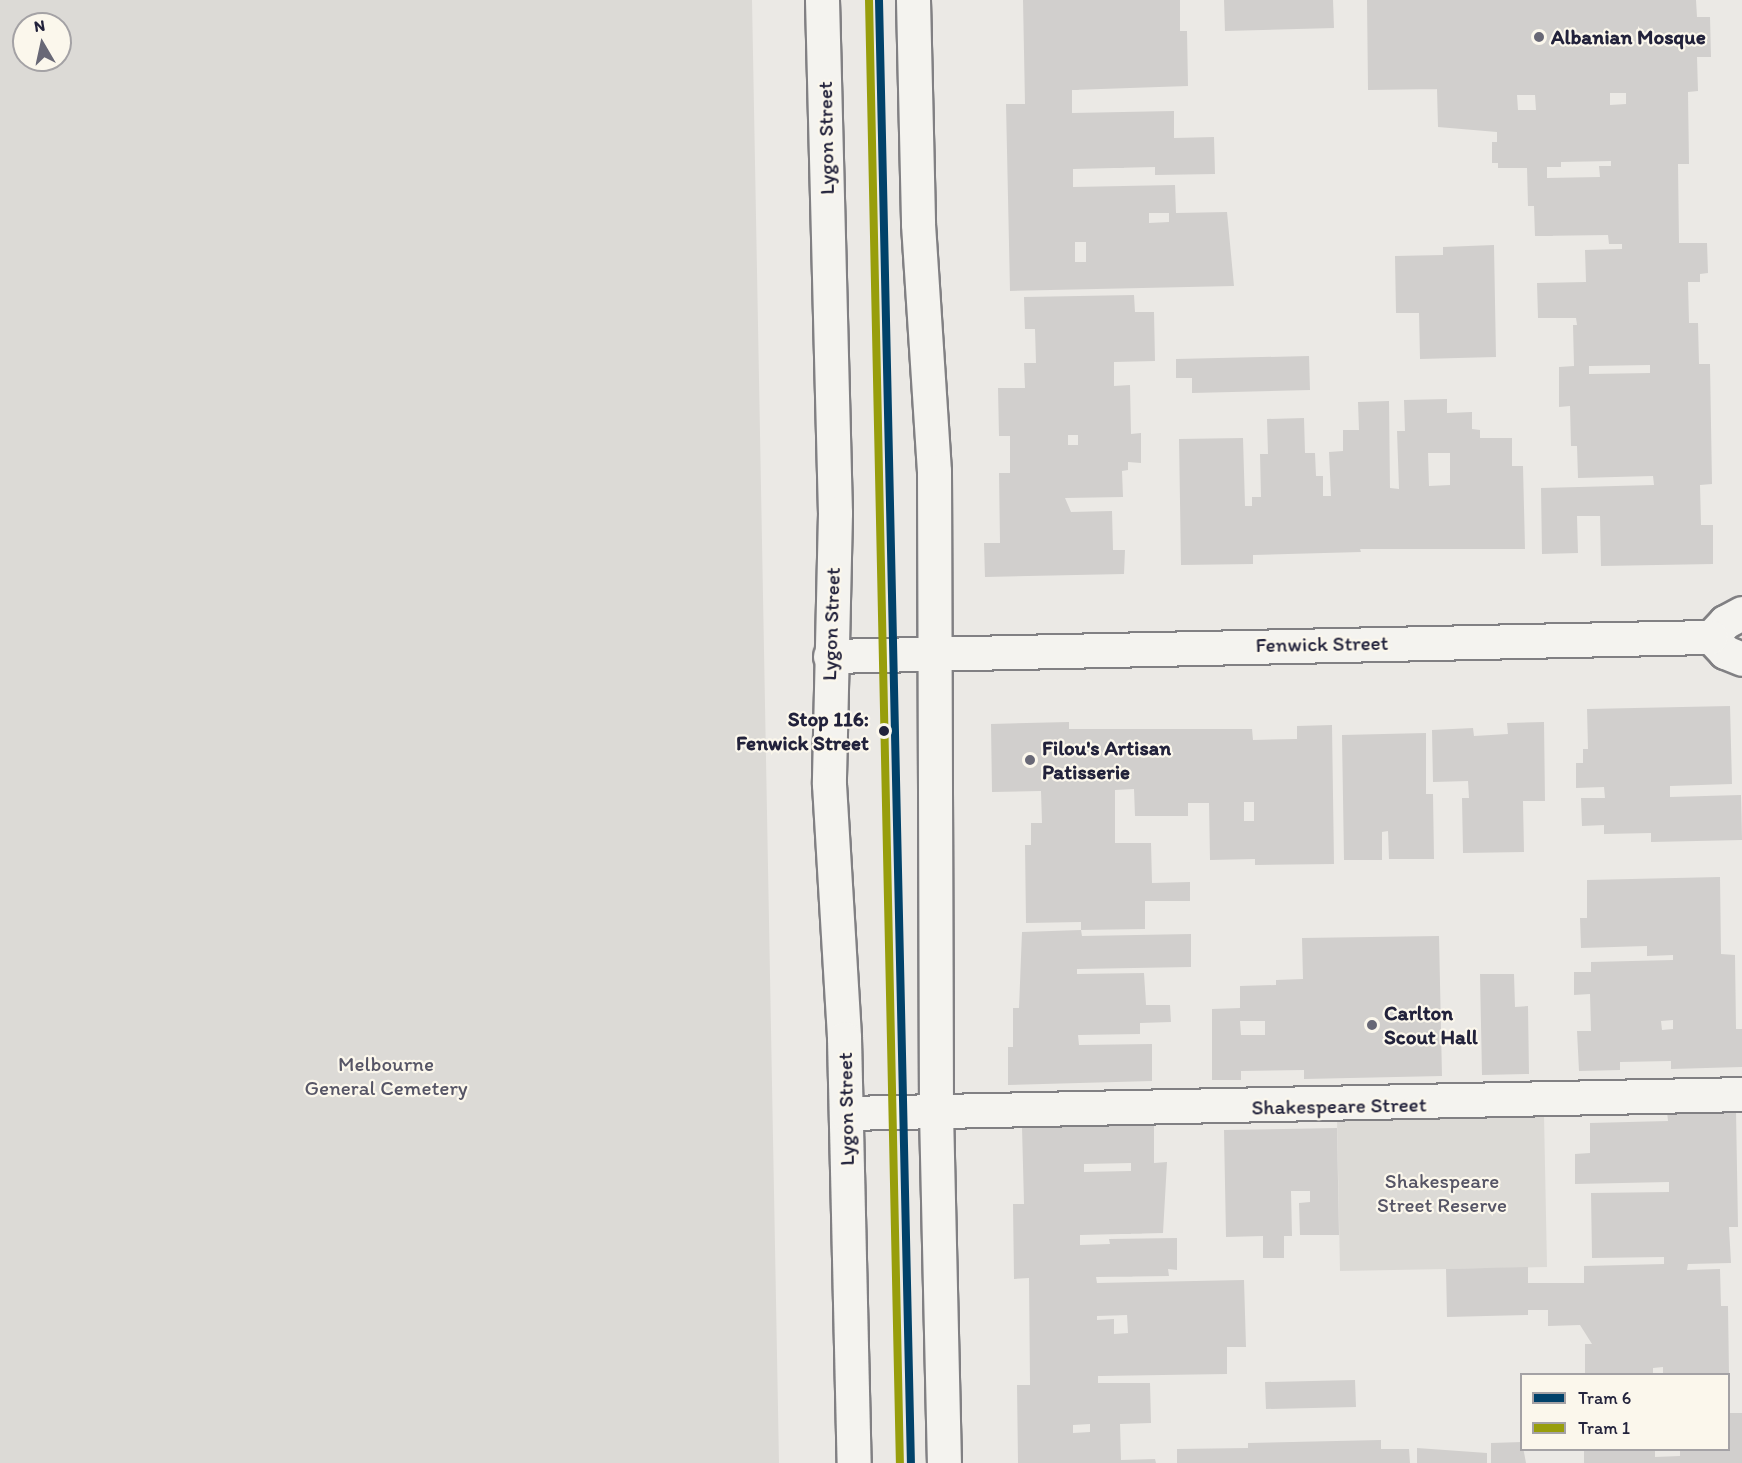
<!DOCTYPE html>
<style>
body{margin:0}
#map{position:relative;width:1742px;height:1463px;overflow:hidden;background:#ebe9e5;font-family:Itim,sans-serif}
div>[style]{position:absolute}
.green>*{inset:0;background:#dcdad6}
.building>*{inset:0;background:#d1cfcd}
.roads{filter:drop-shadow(2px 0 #818083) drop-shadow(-2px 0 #818083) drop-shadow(0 2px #818083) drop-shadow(0 -2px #818083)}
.minor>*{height:33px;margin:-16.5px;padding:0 16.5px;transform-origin:16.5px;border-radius:16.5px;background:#f4f3ef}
.tram-1>*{height:8px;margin:-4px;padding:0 4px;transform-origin:4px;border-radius:4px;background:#01426a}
.tram-2>*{height:8px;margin:-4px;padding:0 4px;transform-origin:4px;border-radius:4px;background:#989e0c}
.dots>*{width:16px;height:16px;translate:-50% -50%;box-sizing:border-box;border:3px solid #fbf7ec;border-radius:50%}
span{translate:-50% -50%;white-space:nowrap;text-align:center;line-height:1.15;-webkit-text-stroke:4.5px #fbf7ec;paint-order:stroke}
.poi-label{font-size:21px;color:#22223b;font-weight:700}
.left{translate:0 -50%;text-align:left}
.street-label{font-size:21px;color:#22223b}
.stop-label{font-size:21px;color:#22223b;font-weight:700}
.right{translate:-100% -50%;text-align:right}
.park-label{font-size:21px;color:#565566}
.legend{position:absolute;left:1520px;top:1373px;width:210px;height:78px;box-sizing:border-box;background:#fbf7ec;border:2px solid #a4a2a5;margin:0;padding:8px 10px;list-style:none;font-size:18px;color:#22223b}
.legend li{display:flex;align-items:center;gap:12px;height:30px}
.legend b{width:30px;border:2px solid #a4a2a5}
.north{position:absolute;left:12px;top:12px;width:60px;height:60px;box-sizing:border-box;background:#fbf7ec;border:2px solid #a4a2a5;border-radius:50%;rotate:351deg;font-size:16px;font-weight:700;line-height:24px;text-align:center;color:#22223b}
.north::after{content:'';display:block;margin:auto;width:21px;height:27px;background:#686876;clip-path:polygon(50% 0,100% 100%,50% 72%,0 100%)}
</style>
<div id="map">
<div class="green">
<div style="clip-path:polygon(evenodd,0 0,752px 0,779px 1463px,0 1463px,0 0,24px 24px,60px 24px,60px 60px,24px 60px,24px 24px)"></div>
<div style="clip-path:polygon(1544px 1115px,1547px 1267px,1340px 1271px,1337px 1119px)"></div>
</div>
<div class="building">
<div style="clip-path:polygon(evenodd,1023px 0,1180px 0,1180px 31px,1187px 31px,1188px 86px,1072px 90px,1072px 113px,1174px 111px,1174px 138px,1214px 137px,1215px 174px,1155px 175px,1155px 167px,1073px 169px,1073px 187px,1175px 185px,1176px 213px,1227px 212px,1234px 286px,1010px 291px,1006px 104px,1025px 104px,1023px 0,1149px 213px,1169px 213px,1169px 222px,1149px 223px,1149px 213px,1023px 0,1075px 242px,1086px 242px,1086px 262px,1075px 262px,1075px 242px)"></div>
<div style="clip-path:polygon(1224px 0,1333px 0,1334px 28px,1225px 31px)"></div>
<div style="clip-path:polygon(evenodd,1367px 0,1696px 0,1697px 17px,1710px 17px,1711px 57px,1697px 57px,1698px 91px,1688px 92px,1689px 164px,1678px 164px,1679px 243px,1707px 243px,1708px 273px,1700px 274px,1700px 282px,1688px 282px,1689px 323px,1698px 323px,1699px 364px,1710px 364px,1712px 484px,1700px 485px,1701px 525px,1713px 525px,1713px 564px,1601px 566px,1600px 516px,1577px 516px,1578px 553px,1542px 554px,1541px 488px,1654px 485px,1653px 476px,1578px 478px,1577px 446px,1571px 446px,1570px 406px,1559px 407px,1559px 367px,1574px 366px,1573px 325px,1577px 325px,1576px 318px,1538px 318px,1537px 283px,1586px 282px,1585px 250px,1622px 249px,1622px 244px,1609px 244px,1608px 235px,1535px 236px,1534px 206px,1528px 206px,1527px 168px,1498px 168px,1498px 163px,1492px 163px,1492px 142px,1497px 142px,1497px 132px,1438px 127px,1437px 89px,1368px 90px,1367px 0,1610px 93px,1626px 93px,1626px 104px,1610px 105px,1610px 93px,1367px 0,1517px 95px,1535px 95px,1536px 110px,1518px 110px,1517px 95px,1367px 0,1611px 161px,1611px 166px,1599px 166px,1600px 177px,1547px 178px,1547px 167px,1561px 167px,1561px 162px,1611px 161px,1367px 0,1650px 365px,1650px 373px,1589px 374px,1589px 366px,1650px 365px)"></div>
<div style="clip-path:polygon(1494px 245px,1496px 357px,1420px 359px,1419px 313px,1396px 313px,1395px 256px,1443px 255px,1443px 247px)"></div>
<div style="clip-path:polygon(evenodd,1134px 295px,1135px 312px,1154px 312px,1155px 361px,1114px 362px,1114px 386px,1130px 385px,1131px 434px,1141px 433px,1141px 463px,1128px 462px,1128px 470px,1122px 471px,1123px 497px,1065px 498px,1071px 512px,1112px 511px,1113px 550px,1125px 550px,1124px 574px,985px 577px,984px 543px,1000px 543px,999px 473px,1010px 473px,1010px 436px,999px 436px,998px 388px,1025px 388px,1024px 363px,1036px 363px,1035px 329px,1025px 329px,1024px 297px,1134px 295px,1068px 435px,1078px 435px,1078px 445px,1068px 445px,1068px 435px)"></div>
<div style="clip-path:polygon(1309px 356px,1310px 390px,1192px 393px,1192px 378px,1176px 378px,1176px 359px)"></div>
<div style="clip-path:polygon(evenodd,1447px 399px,1447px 413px,1472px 412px,1472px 429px,1480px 430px,1480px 438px,1512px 438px,1512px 466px,1523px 466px,1525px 549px,1360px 549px,1361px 552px,1253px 555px,1253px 564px,1181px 565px,1179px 439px,1243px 438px,1245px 506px,1252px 506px,1252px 497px,1261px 497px,1260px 454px,1268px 454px,1267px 419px,1304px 418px,1305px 453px,1315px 453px,1316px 476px,1323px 476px,1323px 496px,1331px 496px,1329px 452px,1343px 451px,1343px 430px,1359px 430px,1358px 402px,1389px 401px,1390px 488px,1399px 489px,1397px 431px,1405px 431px,1404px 400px,1447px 399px,1428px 453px,1450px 453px,1450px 485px,1429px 486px,1428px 453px)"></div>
<div style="clip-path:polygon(1730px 706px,1732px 784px,1670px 786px,1670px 797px,1741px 795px,1742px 840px,1651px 842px,1651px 833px,1604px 834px,1604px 825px,1582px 826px,1581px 798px,1605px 798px,1604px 787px,1576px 788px,1576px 763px,1583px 763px,1583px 749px,1588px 749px,1587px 709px)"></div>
<div style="clip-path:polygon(evenodd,1069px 722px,1069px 729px,1252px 729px,1253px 740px,1297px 739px,1297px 726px,1332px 725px,1334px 864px,1255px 865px,1255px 859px,1210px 860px,1209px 803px,1188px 803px,1188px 816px,1135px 816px,1134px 789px,1115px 790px,1115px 843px,1151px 843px,1152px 883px,1190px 882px,1190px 901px,1145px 901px,1145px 929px,1081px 930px,1082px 936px,1191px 934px,1191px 967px,1077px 969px,1077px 974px,1144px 973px,1146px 1005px,1170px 1005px,1171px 1022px,1140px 1023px,1140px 1034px,1078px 1035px,1079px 1045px,1152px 1044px,1152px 1081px,1008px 1085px,1008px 1047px,1013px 1047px,1013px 1008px,1019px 1008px,1022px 932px,1081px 930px,1081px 922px,1026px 923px,1025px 845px,1031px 845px,1031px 823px,1042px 823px,1041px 791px,992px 792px,991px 724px,1069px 722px,1244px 802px,1254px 802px,1254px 821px,1244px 821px,1244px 802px)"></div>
<div style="clip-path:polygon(1544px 722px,1545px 801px,1523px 801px,1524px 852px,1463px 853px,1462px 798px,1469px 798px,1468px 781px,1433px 782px,1432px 730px,1473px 728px,1474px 736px,1508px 734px,1507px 723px)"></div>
<div style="clip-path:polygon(1426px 733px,1426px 794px,1433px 794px,1434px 859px,1389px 859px,1388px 831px,1382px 832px,1382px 860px,1344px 860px,1342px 735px)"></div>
<div style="clip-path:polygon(evenodd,1720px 877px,1721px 954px,1735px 955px,1736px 1029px,1742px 1029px,1742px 1067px,1671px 1069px,1671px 1061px,1620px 1062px,1620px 1070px,1579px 1071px,1577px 1031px,1591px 1031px,1590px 994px,1574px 995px,1574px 972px,1591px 972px,1591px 962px,1673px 960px,1673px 955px,1647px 956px,1647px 946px,1581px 948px,1580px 918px,1587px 918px,1587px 880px,1720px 877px,1673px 1020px,1673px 1029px,1662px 1030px,1661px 1021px,1673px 1020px)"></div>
<div style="clip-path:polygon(evenodd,1439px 936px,1442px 1076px,1304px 1079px,1304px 1070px,1241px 1071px,1241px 1080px,1212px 1080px,1212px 1009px,1240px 1008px,1240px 986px,1276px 985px,1276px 980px,1303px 979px,1302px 938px,1439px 936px,1240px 1021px,1265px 1021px,1265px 1035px,1241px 1035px,1240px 1021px)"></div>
<div style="clip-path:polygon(1480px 974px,1514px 974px,1515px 1007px,1528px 1006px,1529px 1074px,1482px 1075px)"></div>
<div style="clip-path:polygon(1736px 1110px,1738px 1227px,1729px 1227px,1731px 1263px,1688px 1264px,1687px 1270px,1720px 1269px,1721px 1306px,1728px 1306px,1729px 1374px,1663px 1374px,1663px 1367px,1653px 1368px,1653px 1374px,1585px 1374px,1585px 1344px,1592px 1344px,1580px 1325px,1548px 1326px,1548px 1310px,1528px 1310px,1528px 1315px,1447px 1317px,1446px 1269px,1528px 1267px,1528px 1283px,1584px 1283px,1584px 1266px,1664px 1264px,1664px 1257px,1592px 1258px,1591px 1193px,1669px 1192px,1669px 1182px,1575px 1184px,1575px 1154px,1590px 1153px,1590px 1123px,1668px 1121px,1667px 1112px)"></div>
<div style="clip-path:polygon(evenodd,1154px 1124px,1154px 1163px,1167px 1162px,1163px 1233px,1080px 1235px,1080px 1245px,1110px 1244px,1109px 1239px,1177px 1238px,1177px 1270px,1168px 1269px,1169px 1276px,1096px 1277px,1097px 1283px,1244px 1280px,1246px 1347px,1227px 1347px,1227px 1374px,1098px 1376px,1098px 1383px,1150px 1383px,1151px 1423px,1120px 1424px,1121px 1460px,1155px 1459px,1156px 1463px,1018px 1463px,1017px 1385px,1030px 1385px,1029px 1278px,1014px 1279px,1013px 1204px,1024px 1204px,1022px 1127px,1154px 1124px,1131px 1163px,1131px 1171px,1084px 1172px,1084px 1164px,1131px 1163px,1154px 1124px,1127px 1315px,1128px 1333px,1114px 1334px,1114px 1319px,1097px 1320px,1097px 1316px,1127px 1315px,1154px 1124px,1090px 1424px,1090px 1432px,1073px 1433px,1073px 1425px,1090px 1424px)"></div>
<div style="clip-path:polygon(1337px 1128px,1339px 1235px,1300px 1235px,1299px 1203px,1310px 1202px,1310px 1191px,1291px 1191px,1292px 1236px,1284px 1236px,1284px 1258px,1263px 1258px,1263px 1236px,1226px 1237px,1224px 1130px)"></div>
<div style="clip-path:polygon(1355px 1380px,1356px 1407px,1266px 1409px,1265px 1382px)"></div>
<div style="clip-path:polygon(1728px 1413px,1742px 1413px,1742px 1463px,1584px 1463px,1584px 1450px,1655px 1450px,1655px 1457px,1680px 1456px,1680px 1450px,1728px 1450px)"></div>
<div style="clip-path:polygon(1381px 1440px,1381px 1449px,1409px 1449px,1410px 1463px,1177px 1463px,1177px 1449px,1248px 1448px,1248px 1443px)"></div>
<div style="clip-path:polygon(1522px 1442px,1526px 1463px,1491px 1463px,1491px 1443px)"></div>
<div style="clip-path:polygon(1417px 1448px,1487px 1453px,1487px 1463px,1417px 1463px)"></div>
</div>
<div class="roads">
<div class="minor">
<div style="left:822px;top:0;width:513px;rotate:88.55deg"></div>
<div style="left:835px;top:513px;width:271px;rotate:91.3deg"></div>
<div style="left:829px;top:784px;width:254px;rotate:86.6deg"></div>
<div style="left:844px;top:1038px;width:425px;rotate:88.7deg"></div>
<div style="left:913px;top:0;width:224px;rotate:88.7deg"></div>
<div style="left:918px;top:224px;width:248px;rotate:86.3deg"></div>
<div style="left:934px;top:471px;width:641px;rotate:89.82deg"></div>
<div style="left:936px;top:1112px;width:351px;rotate:88.7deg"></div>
<div style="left:1711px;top:637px;width:21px;rotate:-47deg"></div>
<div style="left:1725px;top:622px;width:19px;rotate:-28deg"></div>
<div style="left:1711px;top:637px;width:21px;rotate:47deg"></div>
<div style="left:1725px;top:652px;width:18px;rotate:22deg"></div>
<div style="left:830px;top:656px;width:881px;rotate:-1.24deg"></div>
<div style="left:846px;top:1113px;width:896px;rotate:-1.21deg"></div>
</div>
</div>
<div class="tram-1">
<div style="left:879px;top:0;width:1463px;rotate:88.75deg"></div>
</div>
<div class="tram-2">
<div style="left:869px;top:0;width:1463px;rotate:88.79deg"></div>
</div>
<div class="dots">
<div style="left:1539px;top:37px;background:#686876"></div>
<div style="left:884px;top:731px;background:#22223b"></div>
<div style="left:1030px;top:760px;background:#686876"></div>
<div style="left:1372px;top:1025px;background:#686876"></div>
</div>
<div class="poi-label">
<span class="left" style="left:1551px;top:37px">Albanian Mosque</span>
<span class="left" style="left:1042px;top:760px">Filou's Artisan<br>Patisserie</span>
<span class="left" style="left:1384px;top:1025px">Carlton<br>Scout Hall</span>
</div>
<div class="street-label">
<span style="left:826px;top:138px;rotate:-91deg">Lygon Street</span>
<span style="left:831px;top:624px;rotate:-88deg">Lygon Street</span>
<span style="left:1322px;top:644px;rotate:-1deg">Fenwick Street</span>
<span style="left:1339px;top:1106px;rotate:-1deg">Shakespeare Street</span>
<span style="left:846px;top:1109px;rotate:-91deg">Lygon Street</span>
</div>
<div class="stop-label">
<span class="right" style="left:869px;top:731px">Stop 116:<br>Fenwick Street</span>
</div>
<div class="park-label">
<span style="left:386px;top:1076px">Melbourne<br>General Cemetery</span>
<span style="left:1442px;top:1193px">Shakespeare<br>Street Reserve</span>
</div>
<ul class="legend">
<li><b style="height:8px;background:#01426a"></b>Tram 6</li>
<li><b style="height:8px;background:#989e0c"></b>Tram 1</li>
</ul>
<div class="north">N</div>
</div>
